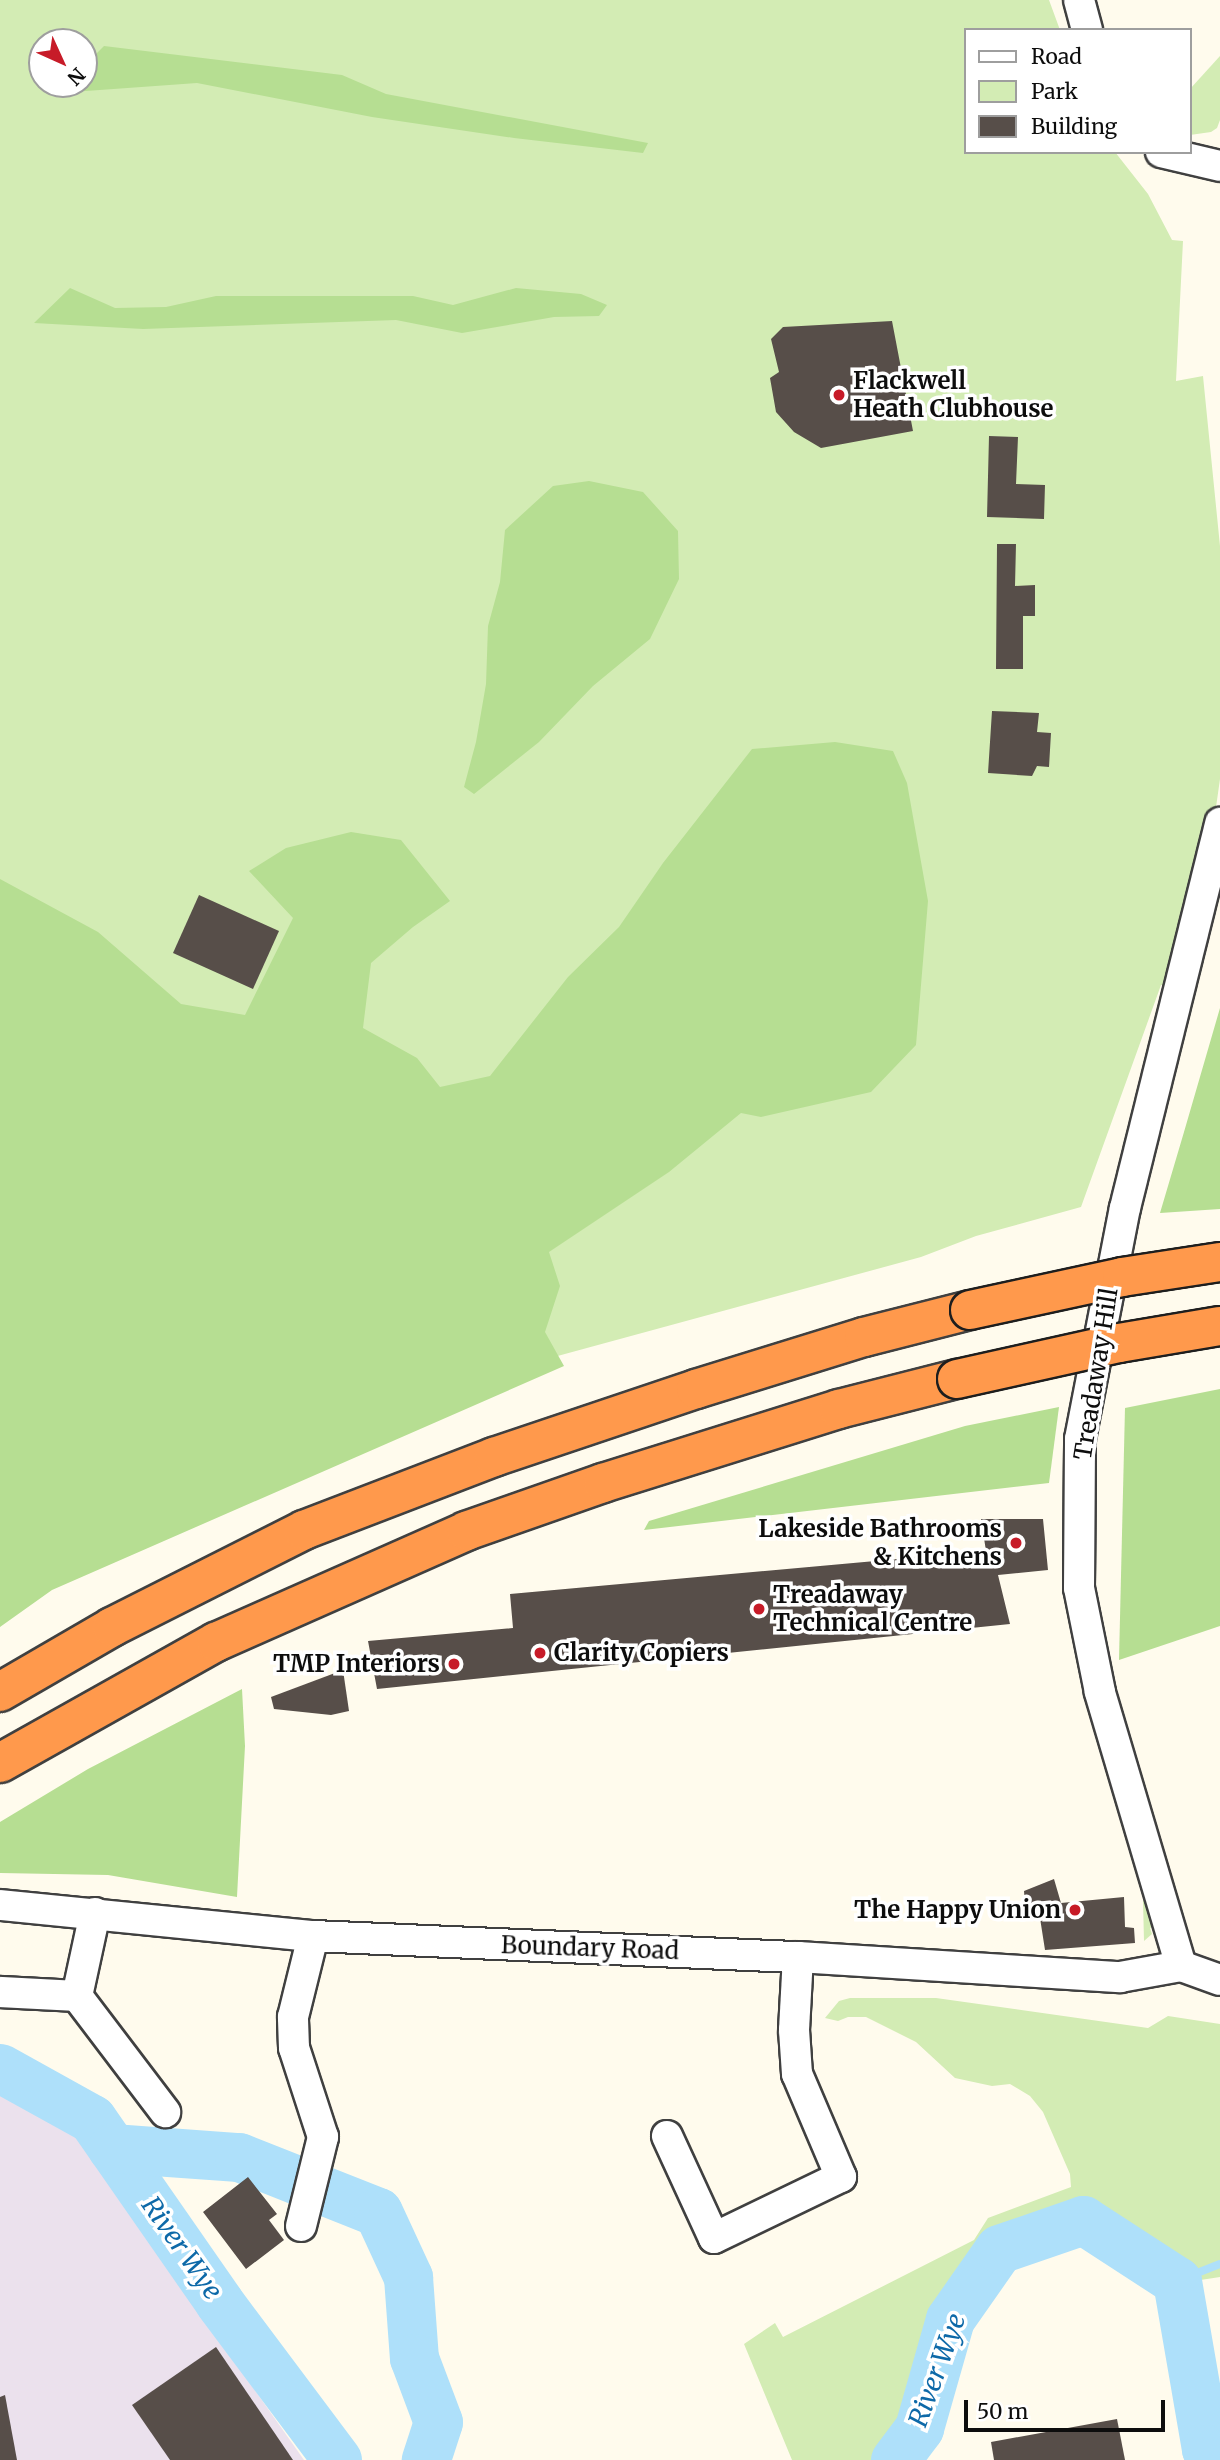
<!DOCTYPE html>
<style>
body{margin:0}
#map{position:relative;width:1220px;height:2460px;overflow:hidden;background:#fffbed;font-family:Merriweather,serif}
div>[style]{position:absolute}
.industrial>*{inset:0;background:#ebe1ed}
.green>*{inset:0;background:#d3ecb4}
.forest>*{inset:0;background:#b6de92}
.stream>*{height:8px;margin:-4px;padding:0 4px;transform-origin:4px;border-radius:4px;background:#aee0fa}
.river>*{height:49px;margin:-24.5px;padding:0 24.5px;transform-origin:24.5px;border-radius:24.5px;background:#aee0fa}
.building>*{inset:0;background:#574e49}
.roads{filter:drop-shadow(2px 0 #404040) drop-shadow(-2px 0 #404040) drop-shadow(0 2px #404040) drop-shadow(0 -2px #404040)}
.street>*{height:30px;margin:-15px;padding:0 15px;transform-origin:15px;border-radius:15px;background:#fff}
.highway>*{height:38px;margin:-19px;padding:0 19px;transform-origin:19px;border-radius:19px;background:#ff994c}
.bridges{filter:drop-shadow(2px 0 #1e1e1e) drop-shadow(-2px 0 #1e1e1e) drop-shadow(0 2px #1e1e1e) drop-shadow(0 -2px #1e1e1e)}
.highway-bridge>*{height:38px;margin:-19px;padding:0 19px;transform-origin:19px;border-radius:19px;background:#ff994c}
.dots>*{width:19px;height:19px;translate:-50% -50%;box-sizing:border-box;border:4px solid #fff;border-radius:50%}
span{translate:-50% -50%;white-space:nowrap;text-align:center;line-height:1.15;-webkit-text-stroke:7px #fff;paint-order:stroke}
.poi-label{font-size:24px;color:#0d0d0d;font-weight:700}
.left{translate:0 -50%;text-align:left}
.right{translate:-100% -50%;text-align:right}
.street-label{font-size:24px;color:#0d0d0d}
.water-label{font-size:26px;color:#0d69a8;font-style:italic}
.legend{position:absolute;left:964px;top:28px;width:228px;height:126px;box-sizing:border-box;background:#fff;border:2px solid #9e9e9e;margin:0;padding:9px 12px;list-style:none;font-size:21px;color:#0d0d0d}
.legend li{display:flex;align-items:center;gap:14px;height:35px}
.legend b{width:35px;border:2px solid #9e9e9e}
.north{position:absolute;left:28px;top:28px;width:70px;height:70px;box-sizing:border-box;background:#fff;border:2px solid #9e9e9e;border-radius:50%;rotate:135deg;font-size:19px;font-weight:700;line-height:28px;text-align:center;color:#0d0d0d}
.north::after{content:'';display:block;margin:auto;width:24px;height:32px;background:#c71b28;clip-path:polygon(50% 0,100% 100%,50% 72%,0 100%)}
.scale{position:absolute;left:964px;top:2400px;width:201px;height:32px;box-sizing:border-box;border:4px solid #0d0d0d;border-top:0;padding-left:9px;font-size:21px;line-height:24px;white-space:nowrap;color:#0d0d0d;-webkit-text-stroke:5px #fff;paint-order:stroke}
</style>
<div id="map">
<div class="industrial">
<div style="clip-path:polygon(0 2095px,74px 2133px,304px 2460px,0 2460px)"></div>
</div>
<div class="green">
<div style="clip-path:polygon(evenodd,0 0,1049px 0,1060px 30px,966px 30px,966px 152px,1115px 152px,1148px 194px,1172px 240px,1183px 241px,1176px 381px,1203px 376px,1220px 546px,1220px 779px,1207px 871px,1173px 986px,1161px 985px,1081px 1207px,976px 1236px,921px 1257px,477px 1378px,0 1609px,0 0,42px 42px,84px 42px,84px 84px,42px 84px,42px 42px)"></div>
<div style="clip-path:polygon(1220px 56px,1220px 120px,1217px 128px,1211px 132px,1190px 135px,1190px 89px)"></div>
<div style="clip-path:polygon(1148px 1900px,1153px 1926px,1150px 1928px,1152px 1934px,1144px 1941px,1143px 1901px)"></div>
<div style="clip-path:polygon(850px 1998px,936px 1998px,1148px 2028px,1168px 2016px,1220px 2024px,1220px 2277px,1194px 2281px,1185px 2279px,1163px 2260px,1103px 2235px,1074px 2230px,1036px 2234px,992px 2261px,976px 2277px,954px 2312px,905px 2460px,792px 2460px,744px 2344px,775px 2323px,783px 2337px,974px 2240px,988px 2218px,1071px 2187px,1070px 2174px,1043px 2112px,1030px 2096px,1010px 2084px,992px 2086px,955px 2078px,916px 2042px,866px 2017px,848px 2017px,838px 2021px,825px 2018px,839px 2001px)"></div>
</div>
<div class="forest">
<div style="clip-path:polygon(104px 46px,342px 75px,386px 94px,648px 143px,643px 153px,514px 138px,372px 117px,197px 83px,58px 93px,67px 84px,84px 84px,84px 66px)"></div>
<div style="clip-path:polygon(70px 288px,115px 308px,166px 307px,216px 296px,413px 296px,453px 305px,516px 288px,581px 294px,607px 305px,599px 316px,554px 317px,462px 333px,396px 320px,143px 329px,34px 323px)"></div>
<div style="clip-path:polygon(589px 481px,643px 492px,678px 531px,679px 579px,650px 639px,593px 686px,539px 742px,474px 794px,464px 787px,476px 742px,486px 684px,488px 626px,500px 582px,505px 530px,553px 486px)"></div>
<div style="clip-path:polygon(835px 742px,893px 751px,907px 783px,928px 901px,916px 1045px,871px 1092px,761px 1117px,741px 1113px,669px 1172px,549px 1252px,560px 1286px,545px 1332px,564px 1366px,52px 1590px,0 1627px,0 879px,98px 932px,181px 1004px,245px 1015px,293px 918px,249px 871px,286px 848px,351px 832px,401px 840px,450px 901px,413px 927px,371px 963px,363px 1028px,417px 1058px,440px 1087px,490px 1076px,568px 977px,619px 927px,663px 863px,752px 749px)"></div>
<div style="clip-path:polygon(1220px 1008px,1220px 1209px,1160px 1213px,1184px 1132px)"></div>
<div style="clip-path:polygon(1220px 1389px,1220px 1626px,1119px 1660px,1125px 1408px)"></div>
<div style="clip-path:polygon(1059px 1407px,1049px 1483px,644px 1530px,649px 1521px,965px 1426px)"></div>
<div style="clip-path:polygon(242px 1689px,245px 1746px,237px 1897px,108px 1875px,0 1873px,0 1822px,88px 1769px)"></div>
</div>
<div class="stream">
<div style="left:1177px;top:2281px;width:46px;rotate:-21.6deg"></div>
</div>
<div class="river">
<div style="left:0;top:2068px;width:105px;rotate:29deg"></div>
<div style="left:92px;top:2119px;width:223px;rotate:55.2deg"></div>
<div style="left:219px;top:2302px;width:197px;rotate:53.2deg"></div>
<div style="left:112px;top:2148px;width:127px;rotate:4.1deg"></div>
<div style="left:239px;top:2157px;width:149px;rotate:21.6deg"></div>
<div style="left:378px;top:2212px;width:72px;rotate:65.2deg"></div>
<div style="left:408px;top:2277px;width:81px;rotate:85.8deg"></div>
<div style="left:414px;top:2358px;width:68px;rotate:69.4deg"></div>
<div style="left:438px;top:2422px;width:40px;rotate:108deg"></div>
<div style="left:895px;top:2460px;width:40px;rotate:-53deg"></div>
<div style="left:919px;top:2428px;width:113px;rotate:-74.1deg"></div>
<div style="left:950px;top:2319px;width:85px;rotate:-55deg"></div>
<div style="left:999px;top:2249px;width:89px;rotate:-19deg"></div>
<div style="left:1083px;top:2220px;width:112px;rotate:33deg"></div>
<div style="left:1177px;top:2281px;width:170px;rotate:80.2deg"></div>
<div style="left:1206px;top:2449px;width:12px;rotate:66deg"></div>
</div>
<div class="building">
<div style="clip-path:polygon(892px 321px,913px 431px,821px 448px,794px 432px,776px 412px,770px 378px,779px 372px,771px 339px,783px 327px)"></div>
<div style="clip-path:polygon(989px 436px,1018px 437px,1016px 484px,1045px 485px,1044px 519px,987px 517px)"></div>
<div style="clip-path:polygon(997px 544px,1016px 544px,1015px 586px,1035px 585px,1035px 616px,1023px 616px,1023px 669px,996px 669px)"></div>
<div style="clip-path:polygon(992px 711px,1039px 713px,1037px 732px,1051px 733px,1049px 767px,1037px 766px,1032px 776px,988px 773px)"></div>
<div style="clip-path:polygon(199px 895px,279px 931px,253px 989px,173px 953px)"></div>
<div style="clip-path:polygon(981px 1519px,1043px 1519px,1048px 1570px,998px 1575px,1010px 1624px,377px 1689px,368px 1641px,513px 1628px,510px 1594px,986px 1551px)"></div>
<div style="clip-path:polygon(343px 1670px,349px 1711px,331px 1715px,274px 1709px,271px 1697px)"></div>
<div style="clip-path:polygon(1054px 1879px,1061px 1903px,1124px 1897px,1125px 1927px,1134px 1928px,1135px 1943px,1045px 1950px,1040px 1918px,1026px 1918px,1024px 1891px)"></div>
<div style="clip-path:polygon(248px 2177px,277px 2214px,269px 2220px,284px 2240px,246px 2269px,203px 2212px)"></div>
<div style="clip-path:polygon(216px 2347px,293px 2460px,170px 2460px,132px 2405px)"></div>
<div style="clip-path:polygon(5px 2395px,17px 2460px,0 2460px,0 2397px)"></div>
<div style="clip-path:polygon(1117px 2419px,1125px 2460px,994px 2460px,991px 2442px)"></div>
</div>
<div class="roads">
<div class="street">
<div style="left:1079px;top:0;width:31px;rotate:75deg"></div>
<div style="left:1161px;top:152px;width:61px;rotate:13.3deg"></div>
<div style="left:0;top:1905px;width:315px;rotate:5.7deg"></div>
<div style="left:313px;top:1936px;width:485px;rotate:2.5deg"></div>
<div style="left:798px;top:1957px;width:323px;rotate:3.6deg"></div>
<div style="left:1120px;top:1977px;width:62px;rotate:-10.2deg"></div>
<div style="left:1181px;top:1966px;width:41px;rotate:19.7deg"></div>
<div style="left:95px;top:1913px;width:85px;rotate:102.2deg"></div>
<div style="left:77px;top:1996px;width:146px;rotate:52.8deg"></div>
<div style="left:1181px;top:1966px;width:286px;rotate:-106.5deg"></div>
<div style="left:1100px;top:1692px;width:106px;rotate:-101.4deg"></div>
<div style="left:1079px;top:1588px;width:149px;rotate:-89.6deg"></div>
<div style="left:1080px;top:1439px;width:235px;rotate:-79deg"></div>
<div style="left:1125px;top:1208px;width:397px;rotate:-76.1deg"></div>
<div style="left:0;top:1992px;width:77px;rotate:3deg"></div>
<div style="left:667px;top:2136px;width:112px;rotate:65.3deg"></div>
<div style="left:714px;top:2238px;width:141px;rotate:-25.7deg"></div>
<div style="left:841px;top:2177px;width:112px;rotate:-113.1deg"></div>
<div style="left:797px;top:2074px;width:44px;rotate:-93.9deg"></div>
<div style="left:794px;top:2030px;width:73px;rotate:-86.9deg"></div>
<div style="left:301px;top:2226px;width:92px;rotate:-76.1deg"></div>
<div style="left:323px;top:2137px;width:94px;rotate:-108deg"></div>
<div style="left:294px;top:2048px;width:31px;rotate:-92deg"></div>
<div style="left:293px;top:2017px;width:83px;rotate:-76.1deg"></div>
</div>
<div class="highway">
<div style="left:0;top:1692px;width:129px;rotate:-30.1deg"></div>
<div style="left:112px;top:1627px;width:215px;rotate:-26.8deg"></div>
<div style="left:304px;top:1530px;width:204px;rotate:-21deg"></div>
<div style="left:494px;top:1457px;width:213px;rotate:-18.6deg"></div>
<div style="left:696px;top:1389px;width:176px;rotate:-17.2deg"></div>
<div style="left:864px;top:1337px;width:109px;rotate:-14.3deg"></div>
<div style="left:0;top:1763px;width:248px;rotate:-29.3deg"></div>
<div style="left:216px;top:1642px;width:274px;rotate:-23.9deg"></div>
<div style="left:466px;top:1531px;width:145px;rotate:-19.3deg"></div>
<div style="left:603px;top:1483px;width:247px;rotate:-17.4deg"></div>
<div style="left:839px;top:1409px;width:122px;rotate:-14.3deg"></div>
</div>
</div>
<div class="bridges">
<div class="highway-bridge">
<div style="left:970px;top:1310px;width:156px;rotate:-12.2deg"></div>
<div style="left:1122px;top:1277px;width:99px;rotate:-8.7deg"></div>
<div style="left:957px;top:1379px;width:166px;rotate:-12.5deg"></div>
<div style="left:1119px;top:1343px;width:102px;rotate:-9.6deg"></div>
</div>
</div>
<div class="dots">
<div style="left:839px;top:395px;background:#c71b28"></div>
<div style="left:1016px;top:1543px;background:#c71b28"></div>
<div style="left:759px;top:1609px;background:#c71b28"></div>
<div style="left:540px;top:1653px;background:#c71b28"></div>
<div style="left:454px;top:1664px;background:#c71b28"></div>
<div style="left:1075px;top:1910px;background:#c71b28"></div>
</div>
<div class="poi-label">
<span class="left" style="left:853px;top:395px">Flackwell<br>Heath Clubhouse</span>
<span class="right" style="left:1002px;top:1543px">Lakeside Bathrooms<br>&amp; Kitchens</span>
<span class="left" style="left:773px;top:1609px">Treadaway<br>Technical Centre</span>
<span class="left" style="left:554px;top:1653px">Clarity Copiers</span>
<span class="right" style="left:440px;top:1664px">TMP Interiors</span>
<span class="right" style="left:1061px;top:1910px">The Happy Union</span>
</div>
<div class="street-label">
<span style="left:1096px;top:1374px;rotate:-81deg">Treadaway Hill</span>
<span style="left:590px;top:1948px;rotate:2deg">Boundary Road</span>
</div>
<div class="water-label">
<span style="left:182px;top:2248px;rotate:55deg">River Wye</span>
<span style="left:937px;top:2370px;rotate:-70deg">River Wye</span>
</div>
<ul class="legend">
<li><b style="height:9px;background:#fff"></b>Road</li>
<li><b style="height:19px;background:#d3ecb4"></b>Park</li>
<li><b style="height:19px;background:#574e49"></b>Building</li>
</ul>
<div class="north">N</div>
<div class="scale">50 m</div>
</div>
